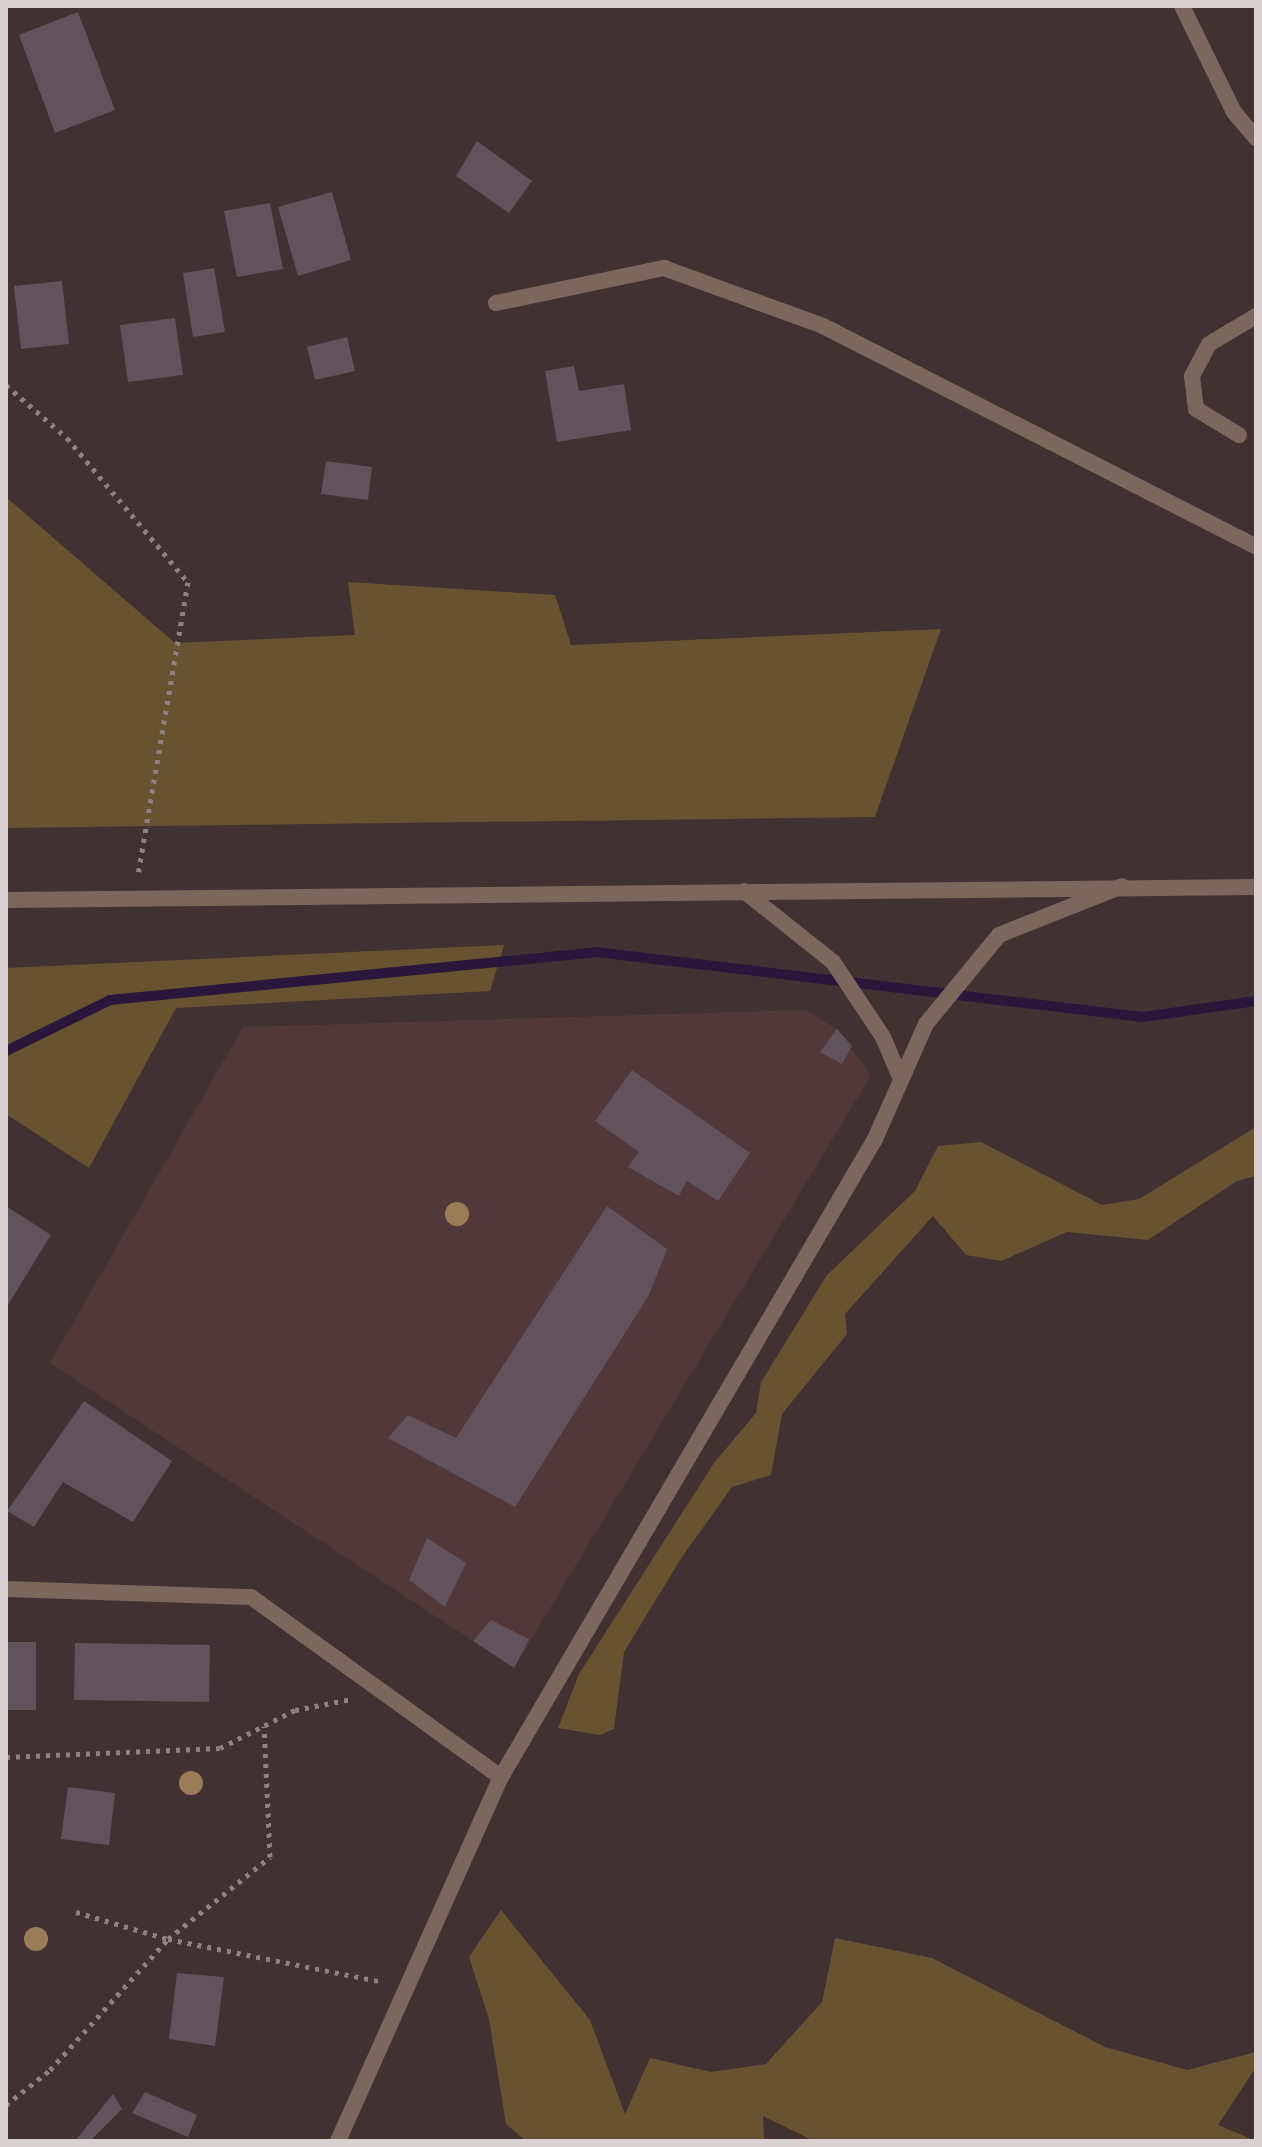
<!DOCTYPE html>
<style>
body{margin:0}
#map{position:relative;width:1262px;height:2147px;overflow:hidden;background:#423132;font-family:"PT Sans Narrow",sans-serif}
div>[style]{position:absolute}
.built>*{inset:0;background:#51393b}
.green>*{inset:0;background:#67532f}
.stream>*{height:10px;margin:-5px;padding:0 5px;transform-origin:5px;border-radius:5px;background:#2a173b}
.building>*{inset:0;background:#62525c}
.path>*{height:5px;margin-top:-2.5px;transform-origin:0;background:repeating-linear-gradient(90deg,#8f8182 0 4px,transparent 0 10px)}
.lane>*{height:16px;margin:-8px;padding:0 8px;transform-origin:8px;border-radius:8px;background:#7c675d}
.street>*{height:16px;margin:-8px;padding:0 8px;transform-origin:8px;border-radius:8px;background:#7c675d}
.trees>*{width:24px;height:24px;margin:-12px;border-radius:50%;background:#9a7d57}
span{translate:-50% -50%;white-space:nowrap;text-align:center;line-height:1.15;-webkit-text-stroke:6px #231b1b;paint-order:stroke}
.frame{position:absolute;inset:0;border:8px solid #dbd0d1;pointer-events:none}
</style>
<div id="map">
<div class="built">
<div style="clip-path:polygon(805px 1010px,837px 1029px,871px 1075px,514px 1668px,50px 1363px,243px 1027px)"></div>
</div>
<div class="green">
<div style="clip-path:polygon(6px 497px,175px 643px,355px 635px,348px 582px,555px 595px,571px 645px,941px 629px,875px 817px,6px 828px)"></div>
<div style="clip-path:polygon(504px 945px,490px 991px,176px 1008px,89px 1168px,6px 1114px,6px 968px)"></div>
<div style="clip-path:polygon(1256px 1127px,1256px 1176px,1237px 1181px,1148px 1240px,1067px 1232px,1001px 1261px,966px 1255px,933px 1216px,845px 1314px,847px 1334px,782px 1414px,771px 1475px,732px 1487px,682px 1557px,624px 1652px,614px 1729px,600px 1735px,558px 1728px,579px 1674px,714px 1463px,756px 1413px,761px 1382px,827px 1275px,915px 1191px,938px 1146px,981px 1142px,1102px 1205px,1139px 1199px)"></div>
<div style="clip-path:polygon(501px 1910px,590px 2020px,625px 2114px,650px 2058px,711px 2072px,766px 2064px,822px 2002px,835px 1938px,932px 1958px,1105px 2047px,1187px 2070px,1256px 2052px,1256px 2067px,1218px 2125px,1256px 2141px,814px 2141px,763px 2116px,764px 2141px,526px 2141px,506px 2124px,489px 2019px,469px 1957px)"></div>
</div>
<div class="stream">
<div style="left:6px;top:1051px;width:116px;rotate:-26.1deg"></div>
<div style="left:110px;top:1000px;width:488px;rotate:-5.6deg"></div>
<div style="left:596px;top:952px;width:551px;rotate:6.78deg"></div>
<div style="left:1143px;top:1017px;width:114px;rotate:-8.1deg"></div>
</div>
<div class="building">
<div style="clip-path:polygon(78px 12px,115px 110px,55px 133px,19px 35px)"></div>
<div style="clip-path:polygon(477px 141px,532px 181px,509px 213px,456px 176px)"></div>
<div style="clip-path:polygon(332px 192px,351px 260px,298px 276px,278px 207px)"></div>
<div style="clip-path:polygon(270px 203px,283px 269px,237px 277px,224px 211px)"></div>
<div style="clip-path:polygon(214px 268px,225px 332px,193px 337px,183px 273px)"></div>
<div style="clip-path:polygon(62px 281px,69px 344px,21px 349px,14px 286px)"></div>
<div style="clip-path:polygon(175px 318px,183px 375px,128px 382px,120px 325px)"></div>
<div style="clip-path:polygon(347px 337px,355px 371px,315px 380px,307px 347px)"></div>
<div style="clip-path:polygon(574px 366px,579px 391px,624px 384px,631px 430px,557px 442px,545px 371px)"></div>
<div style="clip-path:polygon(326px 461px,372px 467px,368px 500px,321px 494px)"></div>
<div style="clip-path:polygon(837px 1029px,852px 1046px,842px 1064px,820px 1052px)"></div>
<div style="clip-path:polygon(632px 1070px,750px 1153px,718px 1201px,687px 1181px,679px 1196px,628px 1167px,639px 1152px,595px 1121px)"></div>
<div style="clip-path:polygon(6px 1206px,51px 1235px,6px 1308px)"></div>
<div style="clip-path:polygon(607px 1206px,667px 1249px,649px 1295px,515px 1507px,388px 1438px,408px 1415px,456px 1438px)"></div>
<div style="clip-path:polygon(84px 1401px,172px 1461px,133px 1522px,63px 1482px,34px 1527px,7px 1511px)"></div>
<div style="clip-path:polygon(427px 1538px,466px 1563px,445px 1607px,409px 1580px)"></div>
<div style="clip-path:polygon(491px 1620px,529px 1639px,514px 1668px,473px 1641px)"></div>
<div style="clip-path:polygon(6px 1642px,36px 1642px,36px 1710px,6px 1710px)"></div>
<div style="clip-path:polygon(75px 1643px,210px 1645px,209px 1702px,74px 1700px)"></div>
<div style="clip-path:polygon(68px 1787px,115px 1793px,109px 1845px,61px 1839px)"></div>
<div style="clip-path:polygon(177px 1973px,224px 1977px,215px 2046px,169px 2039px)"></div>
<div style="clip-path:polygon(145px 2092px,197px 2115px,188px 2137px,132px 2113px)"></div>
<div style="clip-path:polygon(113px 2094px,122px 2109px,90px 2141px,75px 2141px)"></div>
</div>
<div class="path">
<div style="left:6px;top:385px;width:81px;rotate:41deg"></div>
<div style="left:67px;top:438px;width:188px;rotate:50deg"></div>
<div style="left:188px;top:582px;width:297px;rotate:99.7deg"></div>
<div style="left:6px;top:1757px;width:214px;rotate:-2.4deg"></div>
<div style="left:220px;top:1748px;width:84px;rotate:-26.9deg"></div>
<div style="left:295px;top:1710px;width:58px;rotate:-10.9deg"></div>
<div style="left:76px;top:1912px;width:96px;rotate:16.4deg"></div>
<div style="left:168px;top:1939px;width:219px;rotate:11.3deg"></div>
<div style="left:6px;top:2105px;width:56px;rotate:-38.5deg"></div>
<div style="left:50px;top:2070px;width:176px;rotate:-48deg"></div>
<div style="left:168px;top:1939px;width:131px;rotate:-38.8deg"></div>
<div style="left:270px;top:1857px;width:131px;rotate:-92.6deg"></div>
</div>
<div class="lane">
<div style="left:1182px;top:6px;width:118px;rotate:63.9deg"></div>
<div style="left:1234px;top:112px;width:34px;rotate:50deg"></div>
<div style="left:496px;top:303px;width:172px;rotate:-11.8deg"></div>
<div style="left:664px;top:268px;width:169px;rotate:20deg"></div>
<div style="left:823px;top:326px;width:486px;rotate:27deg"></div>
<div style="left:1239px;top:435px;width:50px;rotate:-148.8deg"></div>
<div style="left:1196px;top:409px;width:33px;rotate:-97deg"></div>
<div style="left:1192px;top:376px;width:36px;rotate:-62deg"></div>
<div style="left:1209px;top:344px;width:55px;rotate:-30.8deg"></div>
</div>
<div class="street">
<div style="left:744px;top:891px;width:114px;rotate:38.6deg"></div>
<div style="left:833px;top:962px;width:90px;rotate:56.3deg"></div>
<div style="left:883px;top:1037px;width:43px;rotate:67deg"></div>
<div style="left:6px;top:900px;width:1250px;rotate:-0.6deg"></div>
<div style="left:6px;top:1589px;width:245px;rotate:1.9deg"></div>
<div style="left:251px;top:1597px;width:308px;rotate:35.8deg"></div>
<div style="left:338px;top:2141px;width:399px;rotate:-65.9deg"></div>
<div style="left:501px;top:1777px;width:740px;rotate:-59.62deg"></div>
<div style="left:875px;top:1139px;width:126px;rotate:-66.1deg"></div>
<div style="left:926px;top:1024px;width:115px;rotate:-50.6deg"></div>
<div style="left:999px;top:935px;width:132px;rotate:-21.7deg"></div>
</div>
<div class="trees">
<div style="left:457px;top:1214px"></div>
<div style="left:191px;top:1783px"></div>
<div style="left:36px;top:1939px"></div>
</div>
<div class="frame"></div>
</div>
